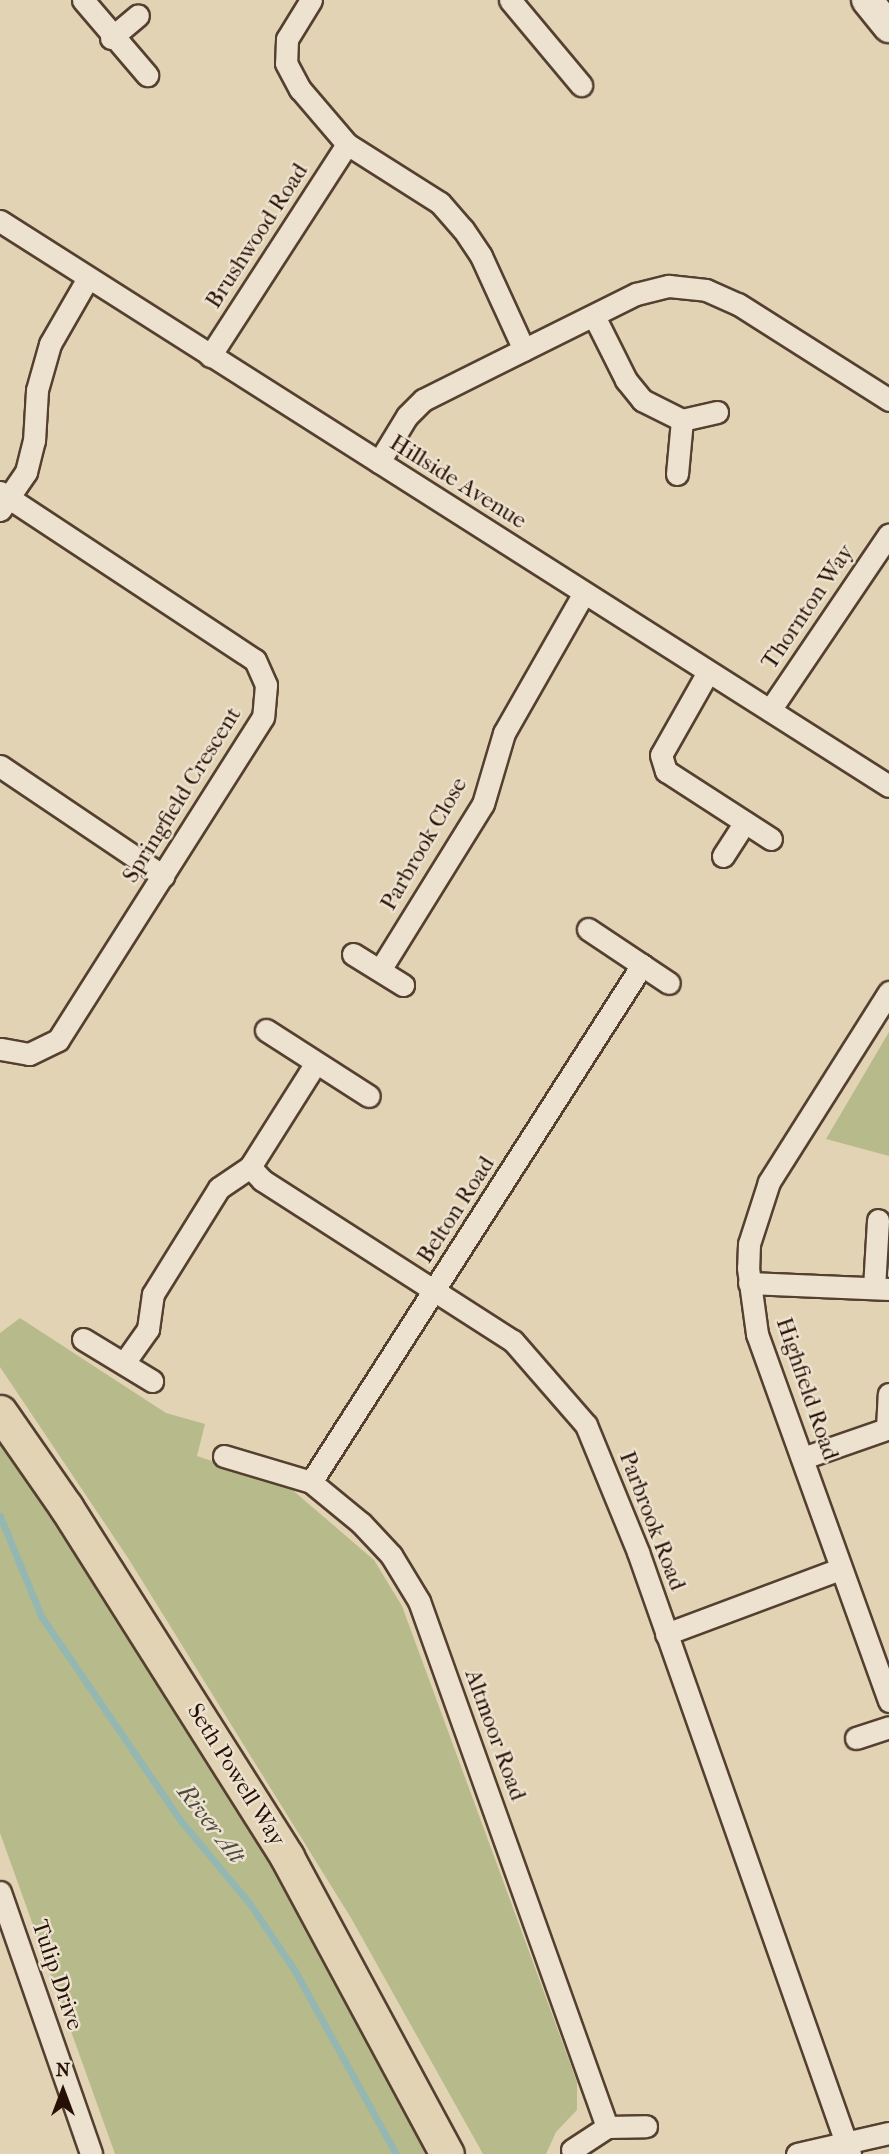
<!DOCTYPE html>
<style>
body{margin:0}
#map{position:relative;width:889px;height:2154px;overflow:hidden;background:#e2d3b5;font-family:"IM FELL French Canon",serif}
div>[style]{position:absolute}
.green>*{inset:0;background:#b7bb8b}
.stream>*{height:7px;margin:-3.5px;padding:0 3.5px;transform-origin:3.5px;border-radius:3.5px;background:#95b7b1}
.roads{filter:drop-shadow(2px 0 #554030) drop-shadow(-2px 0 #554030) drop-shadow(0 2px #554030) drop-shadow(0 -2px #554030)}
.minor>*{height:21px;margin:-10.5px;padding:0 10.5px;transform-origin:10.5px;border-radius:10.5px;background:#ece2cf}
.secondary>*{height:30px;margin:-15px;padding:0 15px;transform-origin:15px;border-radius:15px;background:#ece2cf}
.primary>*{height:33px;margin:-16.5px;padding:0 16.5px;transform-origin:16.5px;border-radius:16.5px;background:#e2d3b5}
span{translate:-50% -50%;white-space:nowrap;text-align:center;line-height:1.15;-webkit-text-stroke:5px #ece2cf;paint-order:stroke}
.street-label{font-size:23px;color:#260f04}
.water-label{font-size:24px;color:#4d4a41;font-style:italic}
.north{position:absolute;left:28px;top:2056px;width:70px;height:70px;-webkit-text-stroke:5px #ece2cf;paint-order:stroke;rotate:0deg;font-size:19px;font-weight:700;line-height:28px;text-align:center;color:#260f04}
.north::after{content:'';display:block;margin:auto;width:24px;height:32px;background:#260f04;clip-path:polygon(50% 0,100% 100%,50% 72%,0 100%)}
</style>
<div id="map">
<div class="green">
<div style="clip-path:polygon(889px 1032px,889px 1156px,826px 1139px)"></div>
<div style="clip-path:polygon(20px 1318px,166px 1413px,205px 1424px,197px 1456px,289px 1487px,374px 1560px,402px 1606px,577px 2082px,577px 2110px,556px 2132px,546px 2154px,483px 2154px,351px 1918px,128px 1558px,0 1367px,0 1333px)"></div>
<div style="clip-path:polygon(0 1434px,205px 1737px,433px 2154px,115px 2154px,0 1833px)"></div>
</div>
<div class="stream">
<div style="left:0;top:1516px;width:108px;rotate:67.7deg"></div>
<div style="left:41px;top:1616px;width:248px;rotate:55.7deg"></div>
<div style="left:181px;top:1821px;width:108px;rotate:50.3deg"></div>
<div style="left:250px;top:1904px;width:81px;rotate:56.1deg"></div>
<div style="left:295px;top:1971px;width:209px;rotate:61.1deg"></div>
</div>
<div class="roads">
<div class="minor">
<div style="left:83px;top:0;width:99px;rotate:49.5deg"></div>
<div style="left:311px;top:0;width:46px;rotate:121.6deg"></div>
<div style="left:287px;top:39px;width:24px;rotate:92deg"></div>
<div style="left:286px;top:63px;width:30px;rotate:62deg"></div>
<div style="left:300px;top:89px;width:72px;rotate:49.5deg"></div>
<div style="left:347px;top:144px;width:110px;rotate:32.4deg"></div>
<div style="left:440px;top:203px;width:35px;rotate:49deg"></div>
<div style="left:463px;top:229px;width:32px;rotate:56deg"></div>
<div style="left:481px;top:256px;width:103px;rotate:65.4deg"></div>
<div style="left:510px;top:0;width:111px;rotate:50.1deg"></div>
<div style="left:111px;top:38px;width:35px;rotate:-40deg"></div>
<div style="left:0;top:221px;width:1053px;rotate:32.44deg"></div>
<div style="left:594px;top:316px;width:72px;rotate:63.4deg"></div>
<div style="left:626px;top:380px;width:26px;rotate:51deg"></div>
<div style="left:642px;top:400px;width:45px;rotate:26.6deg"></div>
<div style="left:682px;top:420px;width:36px;rotate:-13deg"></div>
<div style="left:210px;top:356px;width:252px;rotate:-57.1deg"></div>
<div style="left:379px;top:462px;width:54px;rotate:-58.7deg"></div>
<div style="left:407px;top:416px;width:23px;rotate:-45deg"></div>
<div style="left:423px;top:400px;width:238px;rotate:-26.5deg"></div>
<div style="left:636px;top:294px;width:34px;rotate:-14deg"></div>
<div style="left:669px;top:286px;width:37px;rotate:6deg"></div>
<div style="left:706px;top:290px;width:35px;rotate:24deg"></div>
<div style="left:738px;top:304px;width:179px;rotate:32.4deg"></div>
<div style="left:677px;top:474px;width:54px;rotate:-84.7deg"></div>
<div style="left:0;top:492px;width:305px;rotate:33.4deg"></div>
<div style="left:255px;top:660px;width:27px;rotate:66deg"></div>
<div style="left:266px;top:685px;width:32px;rotate:95deg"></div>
<div style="left:263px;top:717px;width:383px;rotate:122.4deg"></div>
<div style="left:58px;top:1040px;width:32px;rotate:154deg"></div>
<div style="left:29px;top:1054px;width:29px;rotate:-170deg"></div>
<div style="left:0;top:510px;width:46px;rotate:-55.6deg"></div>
<div style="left:26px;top:472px;width:32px;rotate:-76deg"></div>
<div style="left:34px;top:441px;width:51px;rotate:-86.6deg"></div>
<div style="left:37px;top:390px;width:48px;rotate:-74.2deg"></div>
<div style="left:50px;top:344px;width:76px;rotate:-60.1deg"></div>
<div style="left:708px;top:672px;width:95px;rotate:119.5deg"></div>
<div style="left:661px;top:755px;width:17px;rotate:73deg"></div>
<div style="left:666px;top:771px;width:125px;rotate:32.9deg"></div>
<div style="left:770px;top:710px;width:212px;rotate:-55.9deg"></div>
<div style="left:0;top:766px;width:197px;rotate:34deg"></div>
<div style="left:723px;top:856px;width:40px;rotate:-57.1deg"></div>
<div style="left:588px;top:929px;width:97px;rotate:33.7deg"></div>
<div style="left:353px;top:954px;width:59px;rotate:31.8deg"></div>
<div style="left:380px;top:970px;width:195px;rotate:-58.2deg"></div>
<div style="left:483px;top:804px;width:74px;rotate:-73.5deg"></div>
<div style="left:504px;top:733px;width:161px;rotate:-60.3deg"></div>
<div style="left:889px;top:992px;width:225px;rotate:122.3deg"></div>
<div style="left:769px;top:1182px;width:65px;rotate:107.9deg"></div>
<div style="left:749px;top:1244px;width:24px;rotate:92deg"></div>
<div style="left:748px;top:1268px;width:67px;rotate:82.2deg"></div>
<div style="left:757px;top:1334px;width:390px;rotate:70.2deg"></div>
<div style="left:266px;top:1030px;width:122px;rotate:32.7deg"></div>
<div style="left:250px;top:1167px;width:18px;rotate:47deg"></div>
<div style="left:262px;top:1180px;width:298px;rotate:32.7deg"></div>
<div style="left:513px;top:1341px;width:111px;rotate:49deg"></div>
<div style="left:586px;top:1425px;width:137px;rotate:67.7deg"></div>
<div style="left:638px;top:1552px;width:638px;rotate:70.6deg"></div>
<div style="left:749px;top:1283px;width:140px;rotate:2.5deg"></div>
<div style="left:874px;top:1288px;width:68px;rotate:-86.6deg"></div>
<div style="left:83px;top:1339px;width:81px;rotate:31.3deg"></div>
<div style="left:124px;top:1363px;width:42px;rotate:-54.8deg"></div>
<div style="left:148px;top:1329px;width:35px;rotate:-82deg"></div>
<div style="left:153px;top:1294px;width:125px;rotate:-58.1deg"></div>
<div style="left:219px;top:1188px;width:37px;rotate:-34deg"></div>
<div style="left:250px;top:1167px;width:122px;rotate:-57.7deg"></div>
<div style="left:887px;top:1428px;width:34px;rotate:-87deg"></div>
<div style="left:224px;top:1456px;width:91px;rotate:16.6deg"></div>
<div style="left:311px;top:1482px;width:65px;rotate:39.4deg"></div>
<div style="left:361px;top:1523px;width:44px;rotate:46.8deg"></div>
<div style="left:391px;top:1555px;width:54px;rotate:58.7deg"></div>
<div style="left:419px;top:1601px;width:559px;rotate:70.33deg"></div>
<div style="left:803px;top:1458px;width:91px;rotate:-19.2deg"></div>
<div style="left:311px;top:1482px;width:614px;rotate:-57.37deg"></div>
<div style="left:666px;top:1634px;width:186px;rotate:-20.5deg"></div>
<div style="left:856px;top:1738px;width:35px;rotate:-18deg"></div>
<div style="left:0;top:1892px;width:277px;rotate:70.8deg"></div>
<div style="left:572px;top:2150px;width:42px;rotate:-33.3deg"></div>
<div style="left:607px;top:2127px;width:39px;rotate:-1deg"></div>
<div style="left:797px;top:2154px;width:94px;rotate:-12.9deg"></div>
</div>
<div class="secondary">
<div style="left:867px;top:0;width:35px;rotate:51deg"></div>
</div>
<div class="primary">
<div style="left:0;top:1412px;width:116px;rotate:55.2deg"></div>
<div style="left:66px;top:1507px;width:414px;rotate:57.7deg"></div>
<div style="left:287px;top:1857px;width:337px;rotate:61.7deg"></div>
</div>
</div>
<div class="street-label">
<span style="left:257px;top:236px;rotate:-57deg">Brushwood Road</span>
<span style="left:458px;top:482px;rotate:32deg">Hillside Avenue</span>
<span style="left:808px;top:607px;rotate:-56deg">Thornton Way</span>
<span style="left:182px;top:795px;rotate:-58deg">Springfield Crescent</span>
<span style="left:424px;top:844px;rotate:-60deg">Parbrook Close</span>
<span style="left:456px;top:1210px;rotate:-57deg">Belton Road</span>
<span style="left:807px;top:1389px;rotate:71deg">Highfield Road</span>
<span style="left:652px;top:1521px;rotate:69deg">Parbrook Road</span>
<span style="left:495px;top:1735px;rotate:70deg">Altmoor Road</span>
<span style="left:236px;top:1775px;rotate:58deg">Seth Powell Way</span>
<span style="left:57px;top:1975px;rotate:71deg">Tulip Drive</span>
</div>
<div class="water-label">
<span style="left:211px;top:1824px;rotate:52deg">River Alt</span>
</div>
<div class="north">N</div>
</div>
